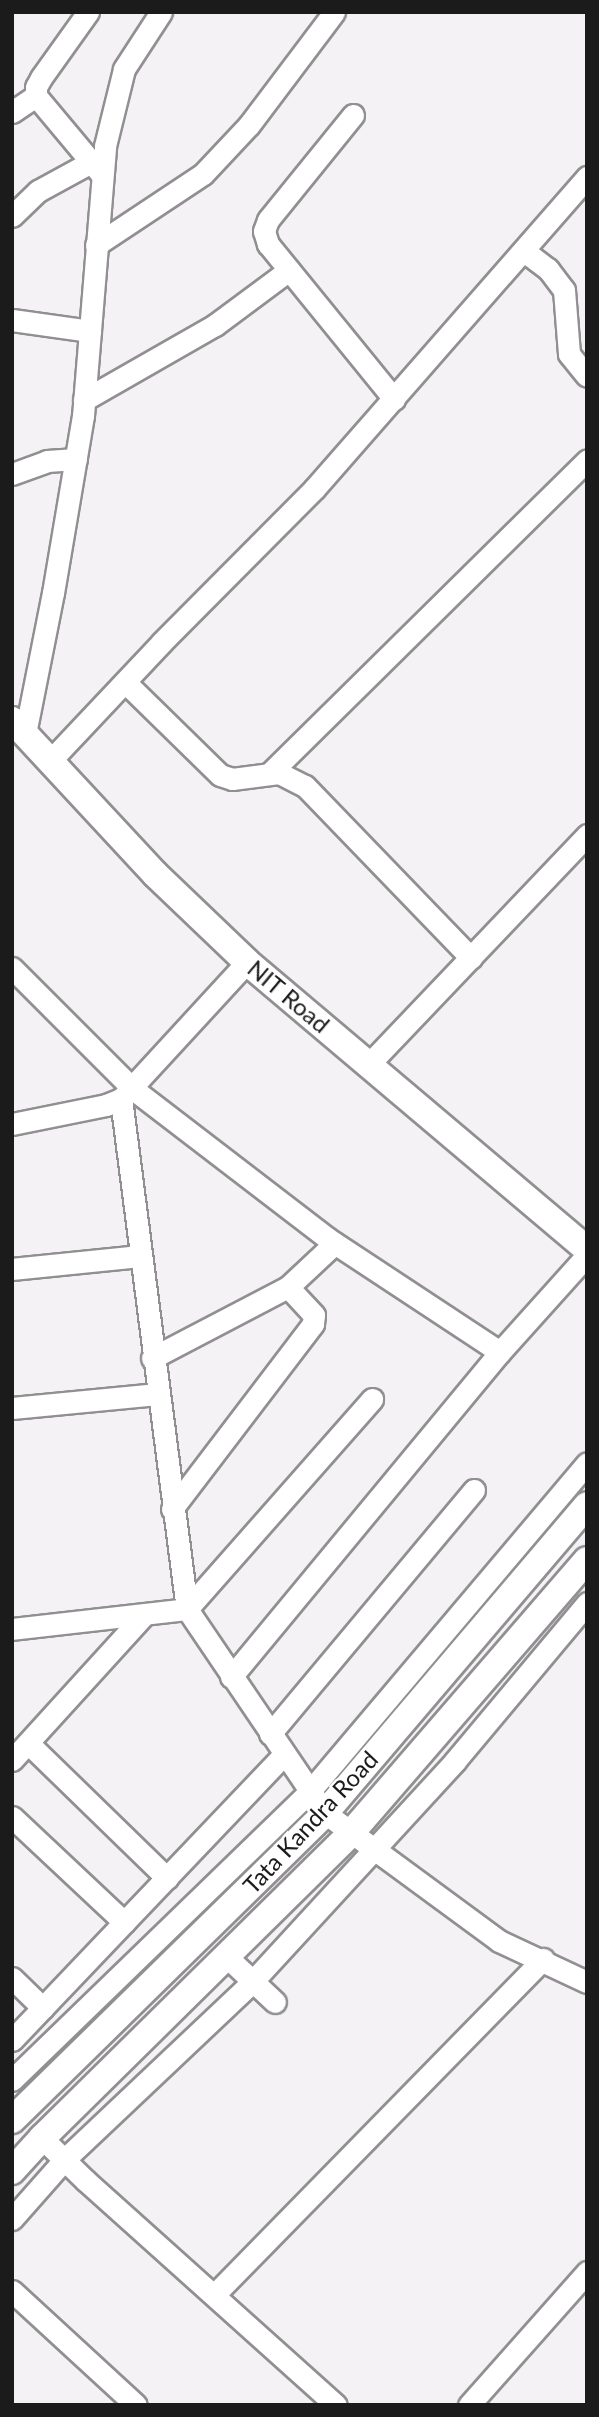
<!DOCTYPE html>
<style>
body{margin:0}
#map{position:relative;width:599px;height:2417px;overflow:hidden;background:#f4f2f4;font-family:Lato,sans-serif}
div>[style]{position:absolute}
.roads{filter:drop-shadow(2px 0 #918f92) drop-shadow(-2px 0 #918f92) drop-shadow(0 2px #918f92) drop-shadow(0 -2px #918f92)}
.minor>*{height:21px;margin:-10.5px;padding:0 10.5px;transform-origin:10.5px;border-radius:10.5px;background:#fff}
.major>*{height:26px;margin:-13px;padding:0 13px;transform-origin:13px;border-radius:13px;background:#fff}
span{translate:-50% -50%;white-space:nowrap;text-align:center;line-height:1.15;-webkit-text-stroke:5px #fff;paint-order:stroke}
.street-label{font-size:24px;color:#1b1b1c}
.frame{position:absolute;inset:0;border:14px solid #1b1b1c;pointer-events:none}
</style>
<div id="map">
<div class="roads">
<div class="minor">
<div style="left:88px;top:12px;width:81px;rotate:125.5deg"></div>
<div style="left:41px;top:78px;width:10px;rotate:119deg"></div>
<div style="left:36px;top:87px;width:9px;rotate:90deg"></div>
<div style="left:36px;top:96px;width:103px;rotate:50.1deg"></div>
<div style="left:12px;top:112px;width:29px;rotate:-34deg"></div>
<div style="left:353px;top:115px;width:135px;rotate:129deg"></div>
<div style="left:268px;top:220px;width:12px;rotate:110deg"></div>
<div style="left:264px;top:231px;width:14px;rotate:73deg"></div>
<div style="left:268px;top:244px;width:200px;rotate:50.9deg"></div>
<div style="left:12px;top:216px;width:36px;rotate:-44deg"></div>
<div style="left:38px;top:191px;width:60px;rotate:-28.7deg"></div>
<div style="left:96px;top:245px;width:128px;rotate:-33.6deg"></div>
<div style="left:203px;top:174px;width:67px;rotate:-46.8deg"></div>
<div style="left:249px;top:125px;width:141px;rotate:-53deg"></div>
<div style="left:524px;top:251px;width:30px;rotate:37deg"></div>
<div style="left:548px;top:269px;width:26px;rotate:53deg"></div>
<div style="left:564px;top:290px;width:64px;rotate:85.5deg"></div>
<div style="left:569px;top:354px;width:28px;rotate:51deg"></div>
<div style="left:12px;top:320px;width:79px;rotate:8deg"></div>
<div style="left:84px;top:400px;width:151px;rotate:-29.8deg"></div>
<div style="left:215px;top:325px;width:92px;rotate:-36.6deg"></div>
<div style="left:12px;top:474px;width:37px;rotate:-20deg"></div>
<div style="left:47px;top:461px;width:29px;rotate:-4deg"></div>
<div style="left:125px;top:682px;width:133px;rotate:44.4deg"></div>
<div style="left:220px;top:775px;width:13px;rotate:18deg"></div>
<div style="left:232px;top:779px;width:47px;rotate:-7.3deg"></div>
<div style="left:279px;top:773px;width:29px;rotate:27deg"></div>
<div style="left:305px;top:786px;width:239px;rotate:46deg"></div>
<div style="left:25px;top:734px;width:144px;rotate:-78.8deg"></div>
<div style="left:53px;top:593px;width:180px;rotate:-80.4deg"></div>
<div style="left:83px;top:416px;width:271px;rotate:-85.3deg"></div>
<div style="left:105px;top:146px;width:79px;rotate:-76.1deg"></div>
<div style="left:124px;top:69px;width:68px;rotate:-57deg"></div>
<div style="left:50px;top:761px;width:163px;rotate:-46.7deg"></div>
<div style="left:162px;top:642px;width:216px;rotate:-45.2deg"></div>
<div style="left:314px;top:489px;width:415px;rotate:-48.8deg"></div>
<div style="left:269px;top:774px;width:447px;rotate:-44.6deg"></div>
<div style="left:12px;top:968px;width:171px;rotate:45deg"></div>
<div style="left:133px;top:1089px;width:245px;rotate:37.5deg"></div>
<div style="left:327px;top:1238px;width:207px;rotate:33.4deg"></div>
<div style="left:370px;top:1063px;width:315px;rotate:-46.4deg"></div>
<div style="left:121px;top:1099px;width:514px;rotate:82.63deg"></div>
<div style="left:187px;top:1609px;width:246px;rotate:55.9deg"></div>
<div style="left:325px;top:1813px;width:216px;rotate:36.3deg"></div>
<div style="left:499px;top:1941px;width:97px;rotate:25deg"></div>
<div style="left:12px;top:1124px;width:96px;rotate:-11.4deg"></div>
<div style="left:106px;top:1105px;width:16px;rotate:-22deg"></div>
<div style="left:121px;top:1099px;width:186px;rotate:-47.4deg"></div>
<div style="left:12px;top:1269px;width:128px;rotate:-5.8deg"></div>
<div style="left:152px;top:1358px;width:153px;rotate:-27.6deg"></div>
<div style="left:12px;top:1408px;width:146px;rotate:-5.5deg"></div>
<div style="left:172px;top:1509px;width:233px;rotate:-52.7deg"></div>
<div style="left:313px;top:1324px;width:9px;rotate:-84deg"></div>
<div style="left:314px;top:1315px;width:38px;rotate:-133deg"></div>
<div style="left:288px;top:1287px;width:64px;rotate:-43.1deg"></div>
<div style="left:12px;top:1629px;width:176px;rotate:-6.5deg"></div>
<div style="left:187px;top:1609px;width:280px;rotate:-48.6deg"></div>
<div style="left:231px;top:1677px;width:422px;rotate:-50.4deg"></div>
<div style="left:500px;top:1352px;width:130px;rotate:-48.1deg"></div>
<div style="left:270px;top:1734px;width:318px;rotate:-50.1deg"></div>
<div style="left:28px;top:1743px;width:194px;rotate:44.2deg"></div>
<div style="left:12px;top:1760px;width:195px;rotate:-47.7deg"></div>
<div style="left:12px;top:1817px;width:154px;rotate:43.2deg"></div>
<div style="left:226px;top:1956px;width:67px;rotate:43.2deg"></div>
<div style="left:12px;top:1978px;width:43px;rotate:44.1deg"></div>
<div style="left:12px;top:2040px;width:395px;rotate:-46.4deg"></div>
<div style="left:12px;top:2080px;width:415px;rotate:-44.1deg"></div>
<div style="left:310px;top:1791px;width:429px;rotate:-49.8deg"></div>
<div style="left:42px;top:2138px;width:60px;rotate:44.3deg"></div>
<div style="left:85px;top:2180px;width:337px;rotate:41.9deg"></div>
<div style="left:12px;top:2219px;width:79px;rotate:-48.6deg"></div>
<div style="left:64px;top:2160px;width:260px;rotate:-43.4deg"></div>
<div style="left:253px;top:1981px;width:299px;rotate:-47.4deg"></div>
<div style="left:455px;top:1761px;width:206px;rotate:-50.1deg"></div>
<div style="left:12px;top:2291px;width:168px;rotate:42.6deg"></div>
<div style="left:215px;top:2294px;width:469px;rotate:-45.6deg"></div>
<div style="left:469px;top:2405px;width:178px;rotate:-48.4deg"></div>
</div>
<div class="major">
<div style="left:12px;top:720px;width:210px;rotate:47.1deg"></div>
<div style="left:155px;top:874px;width:127px;rotate:43.7deg"></div>
<div style="left:247px;top:962px;width:445px;rotate:40.2deg"></div>
<div style="left:12px;top:2120px;width:438px;rotate:-44.4deg"></div>
<div style="left:325px;top:1813px;width:404px;rotate:-49.6deg"></div>
<div style="left:12px;top:2171px;width:45px;rotate:-47.7deg"></div>
<div style="left:42px;top:2138px;width:436px;rotate:-44.6deg"></div>
<div style="left:352px;top:1832px;width:359px;rotate:-49.2deg"></div>
</div>
</div>
<div class="street-label">
<span style="left:289px;top:996px;rotate:40deg">NIT Road</span>
<span style="left:310px;top:1822px;rotate:-47deg">Tata Kandra Road</span>
</div>
<div class="frame"></div>
</div>
